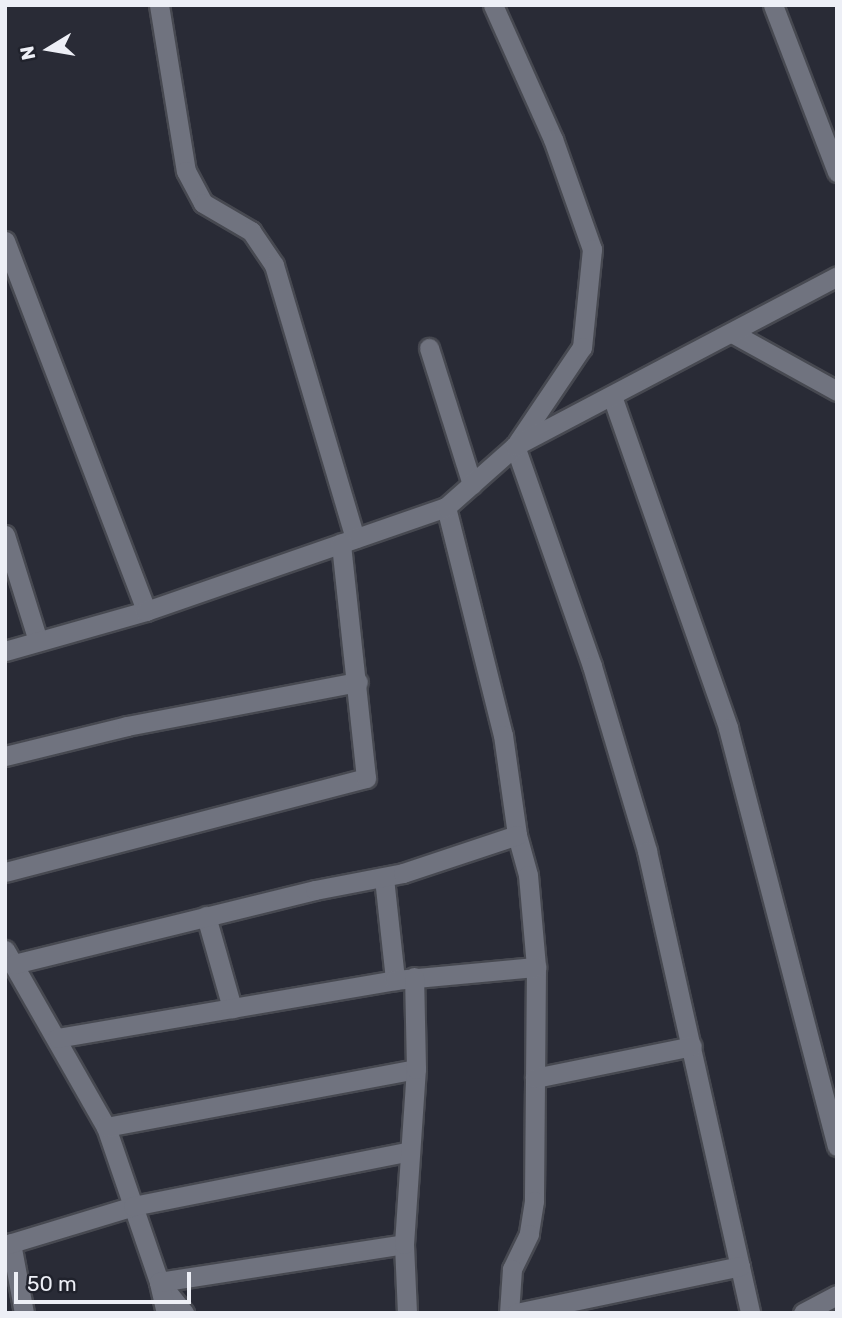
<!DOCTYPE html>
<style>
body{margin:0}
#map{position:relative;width:842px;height:1318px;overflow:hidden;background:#292b36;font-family:Rubik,sans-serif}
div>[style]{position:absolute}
.roads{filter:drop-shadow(2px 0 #474951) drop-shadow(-2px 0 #474951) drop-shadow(0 2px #474951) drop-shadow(0 -2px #474951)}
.minor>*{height:19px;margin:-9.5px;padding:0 9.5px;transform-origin:9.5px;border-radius:9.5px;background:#70737f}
span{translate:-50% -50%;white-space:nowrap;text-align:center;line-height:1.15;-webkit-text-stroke:6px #20222c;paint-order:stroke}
.frame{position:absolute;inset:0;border:7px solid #edeff6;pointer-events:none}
.north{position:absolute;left:14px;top:14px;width:70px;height:70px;-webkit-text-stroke:5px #20222c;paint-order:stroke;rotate:259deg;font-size:19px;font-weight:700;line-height:28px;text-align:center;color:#edeff6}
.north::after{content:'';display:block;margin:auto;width:24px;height:32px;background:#edeff6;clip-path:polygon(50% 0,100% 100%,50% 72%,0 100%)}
.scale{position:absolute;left:14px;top:1272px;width:177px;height:32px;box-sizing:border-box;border:4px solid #edeff6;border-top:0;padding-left:9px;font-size:21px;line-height:24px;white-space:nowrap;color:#edeff6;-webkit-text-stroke:5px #20222c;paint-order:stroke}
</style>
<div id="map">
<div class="roads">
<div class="minor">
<div style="left:159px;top:5px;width:168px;rotate:80.8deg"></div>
<div style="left:186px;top:171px;width:36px;rotate:62deg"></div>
<div style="left:203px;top:203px;width:56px;rotate:30.3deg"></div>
<div style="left:251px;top:231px;width:41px;rotate:55.9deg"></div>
<div style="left:274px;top:265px;width:285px;rotate:73.5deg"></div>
<div style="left:493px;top:5px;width:147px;rotate:65.9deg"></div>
<div style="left:553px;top:139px;width:117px;rotate:70.5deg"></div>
<div style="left:592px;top:249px;width:99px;rotate:95.8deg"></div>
<div style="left:582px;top:347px;width:115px;rotate:124deg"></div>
<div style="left:773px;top:5px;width:179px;rotate:69deg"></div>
<div style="left:5px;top:241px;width:396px;rotate:69.1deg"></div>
<div style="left:734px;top:334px;width:118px;rotate:29deg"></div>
<div style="left:429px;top:348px;width:143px;rotate:72.5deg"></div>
<div style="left:612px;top:396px;width:352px;rotate:70.7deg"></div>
<div style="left:728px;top:728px;width:432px;rotate:75.4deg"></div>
<div style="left:515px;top:446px;width:233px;rotate:70.7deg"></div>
<div style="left:592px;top:666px;width:193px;rotate:73.4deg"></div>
<div style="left:647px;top:851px;width:473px;rotate:77.4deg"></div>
<div style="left:446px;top:507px;width:235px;rotate:76deg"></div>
<div style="left:503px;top:735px;width:101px;rotate:82deg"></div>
<div style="left:517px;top:835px;width:41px;rotate:74.6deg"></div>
<div style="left:528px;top:875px;width:92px;rotate:85deg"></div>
<div style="left:536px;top:967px;width:234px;rotate:90.5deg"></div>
<div style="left:534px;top:1201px;width:33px;rotate:99deg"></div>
<div style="left:529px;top:1234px;width:39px;rotate:116deg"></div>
<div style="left:512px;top:1269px;width:44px;rotate:93.9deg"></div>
<div style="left:5px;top:535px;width:111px;rotate:72.7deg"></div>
<div style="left:5px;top:651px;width:147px;rotate:-15.8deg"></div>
<div style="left:146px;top:611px;width:318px;rotate:-19.1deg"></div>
<div style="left:446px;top:507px;width:92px;rotate:-41.5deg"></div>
<div style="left:515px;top:446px;width:364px;rotate:-27.8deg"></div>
<div style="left:5px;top:756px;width:126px;rotate:-13.8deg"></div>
<div style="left:127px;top:726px;width:235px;rotate:-10.8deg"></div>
<div style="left:5px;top:872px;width:373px;rotate:-14.6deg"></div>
<div style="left:366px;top:778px;width:236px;rotate:-96.1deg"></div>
<div style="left:384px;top:878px;width:103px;rotate:83.8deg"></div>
<div style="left:206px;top:916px;width:96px;rotate:74.2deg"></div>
<div style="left:5px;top:950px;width:204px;rotate:60.3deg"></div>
<div style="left:106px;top:1127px;width:164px;rotate:71.1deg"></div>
<div style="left:159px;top:1282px;width:40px;rotate:51deg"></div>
<div style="left:14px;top:964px;width:310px;rotate:-13.8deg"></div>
<div style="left:315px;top:890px;width:90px;rotate:-10.9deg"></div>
<div style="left:403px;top:873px;width:120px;rotate:-18.4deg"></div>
<div style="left:57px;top:1038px;width:343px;rotate:-9.7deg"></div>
<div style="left:395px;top:980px;width:142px;rotate:-5.3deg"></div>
<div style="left:535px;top:1078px;width:160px;rotate:-11.5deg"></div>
<div style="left:106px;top:1127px;width:315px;rotate:-10.6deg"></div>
<div style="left:11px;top:1243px;width:71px;rotate:79.5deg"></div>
<div style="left:5px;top:1245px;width:134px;rotate:-16.9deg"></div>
<div style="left:133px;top:1206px;width:282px;rotate:-11.2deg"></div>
<div style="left:166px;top:1313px;width:32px;rotate:-103deg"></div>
<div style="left:159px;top:1282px;width:248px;rotate:-8.8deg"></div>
<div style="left:407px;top:1313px;width:69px;rotate:-92.5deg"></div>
<div style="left:404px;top:1244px;width:175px;rotate:-86.1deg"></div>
<div style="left:416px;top:1069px;width:92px;rotate:-91.2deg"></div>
<div style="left:516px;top:1313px;width:229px;rotate:-11.8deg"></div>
<div style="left:803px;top:1313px;width:38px;rotate:-28deg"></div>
</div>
</div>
<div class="frame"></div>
<div class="north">N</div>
<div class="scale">50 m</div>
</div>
